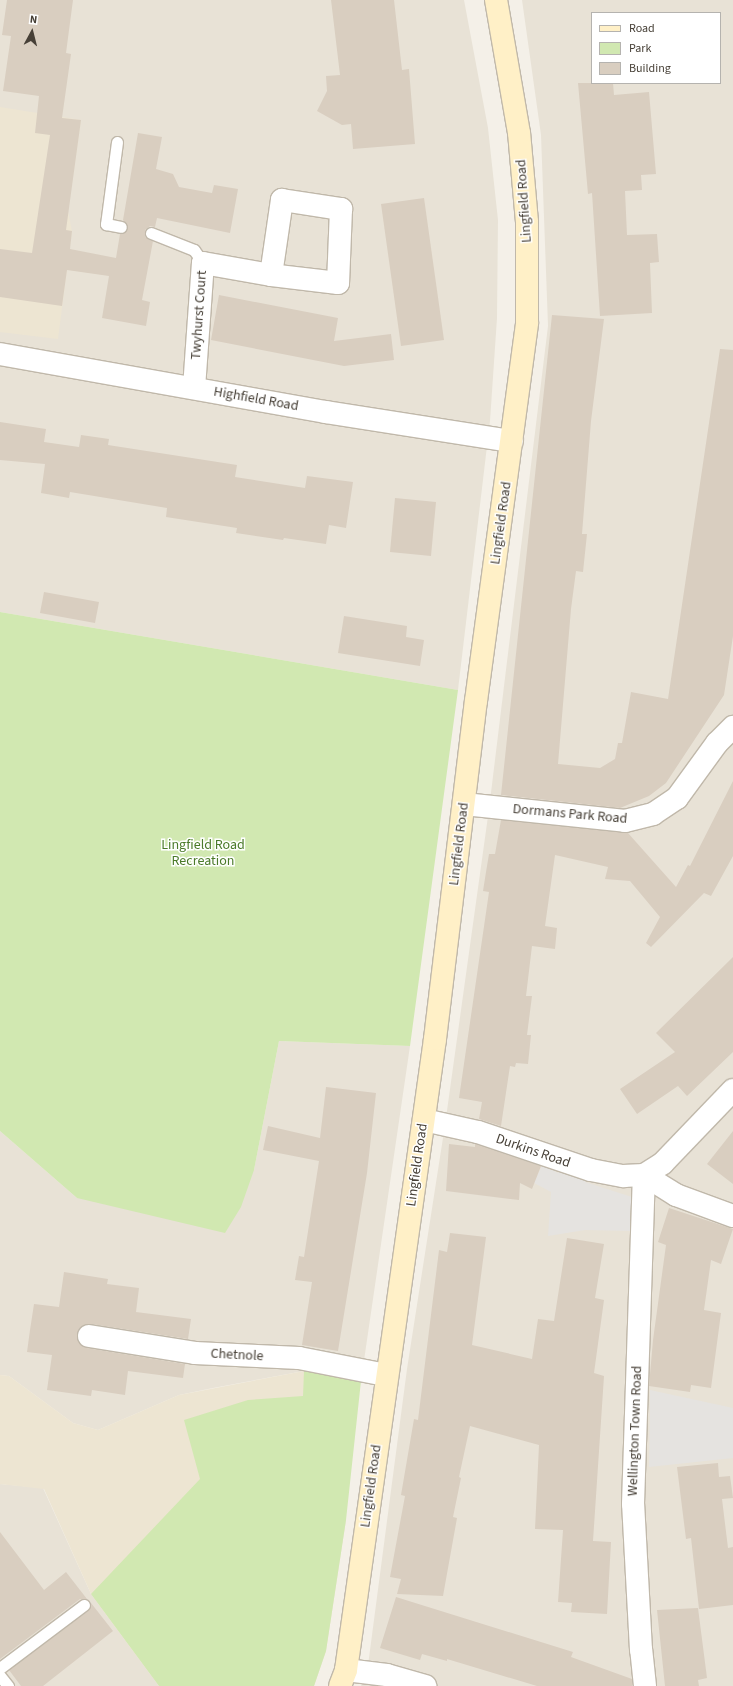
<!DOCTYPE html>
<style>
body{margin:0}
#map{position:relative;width:733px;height:1686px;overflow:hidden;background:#f4f0e8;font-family:"Source Sans 3",sans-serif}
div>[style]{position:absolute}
.residential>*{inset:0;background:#e8e2d6}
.education>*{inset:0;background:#ede5d2}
.green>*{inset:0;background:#d1e8b1}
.parking>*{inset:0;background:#e5e3e0}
.building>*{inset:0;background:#d9cec0}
.roads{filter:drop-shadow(1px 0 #c0b8aa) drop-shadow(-1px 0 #c0b8aa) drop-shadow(0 1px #c0b8aa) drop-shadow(0 -1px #c0b8aa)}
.lane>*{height:11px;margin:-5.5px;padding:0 5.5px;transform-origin:5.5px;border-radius:5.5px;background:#fff}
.street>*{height:22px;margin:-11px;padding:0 11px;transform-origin:11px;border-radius:11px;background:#fff}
.secondary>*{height:22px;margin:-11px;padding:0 11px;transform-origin:11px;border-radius:11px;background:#fff0c7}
span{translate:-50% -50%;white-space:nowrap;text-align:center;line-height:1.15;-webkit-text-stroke:3px #fff;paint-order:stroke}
.street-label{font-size:14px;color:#474037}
.park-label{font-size:14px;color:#4a7a29}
.legend{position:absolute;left:591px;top:12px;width:130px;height:72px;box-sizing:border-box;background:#fff;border:1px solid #b5b3af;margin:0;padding:5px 7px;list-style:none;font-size:12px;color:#474037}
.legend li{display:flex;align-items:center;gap:8px;height:20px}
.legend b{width:20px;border:1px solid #b5b3af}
.north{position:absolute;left:12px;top:12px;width:40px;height:40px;-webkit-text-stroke:3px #fff;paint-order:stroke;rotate:7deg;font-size:11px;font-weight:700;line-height:16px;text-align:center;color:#474037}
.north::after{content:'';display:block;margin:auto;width:14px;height:18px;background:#474037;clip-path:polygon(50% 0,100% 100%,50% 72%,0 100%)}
</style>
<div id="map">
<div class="residential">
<div style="clip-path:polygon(0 0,464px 0,488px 128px,498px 220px,497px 318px,490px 421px,458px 690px,0 612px)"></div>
<div style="clip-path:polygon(evenodd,522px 0,733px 0,733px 1686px,361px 1686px,367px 1673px,407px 1369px,445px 1125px,489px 809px,548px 326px,541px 135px,522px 0,592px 13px,720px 13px,720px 83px,592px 83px,592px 13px)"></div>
<div style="clip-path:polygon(279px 1041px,410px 1046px,361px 1381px,304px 1371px,213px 1388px,179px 1395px,98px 1430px,73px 1423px,9px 1376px,0 1375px,0 1131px,77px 1198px,254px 1170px)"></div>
<div style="clip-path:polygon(0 1484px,43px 1488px,91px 1594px,159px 1686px,0 1686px)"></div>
</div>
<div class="education">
<div style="clip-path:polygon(0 107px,81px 120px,68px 211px,72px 231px,58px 339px,0 332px)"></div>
<div style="clip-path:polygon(304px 1371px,334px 1375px,346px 1520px,326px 1651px,314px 1686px,159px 1686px,91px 1594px,44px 1489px,0 1484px,0 1375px,9px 1376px,73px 1423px,98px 1430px,179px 1395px)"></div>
</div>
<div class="green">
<div style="clip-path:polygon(0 612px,458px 690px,410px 1046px,279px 1041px,254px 1170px,241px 1207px,225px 1233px,77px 1198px,0 1131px)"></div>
<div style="clip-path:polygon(304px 1371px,361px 1381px,346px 1520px,326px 1651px,314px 1686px,159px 1686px,91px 1594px,200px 1479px,184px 1420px,248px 1400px,303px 1396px)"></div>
</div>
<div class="parking">
<div style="clip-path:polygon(542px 1165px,558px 1173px,561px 1165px,587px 1176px,585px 1182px,635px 1198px,631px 1231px,585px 1230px,548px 1236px,551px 1192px,534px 1183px)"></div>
<div style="clip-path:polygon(650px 1390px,733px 1408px,733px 1458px,649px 1467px)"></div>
</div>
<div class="building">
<div style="clip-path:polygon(7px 0,73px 0,66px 53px,71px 54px,62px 118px,81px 120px,66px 230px,72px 231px,70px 249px,116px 258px,120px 234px,128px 228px,123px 220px,138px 133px,162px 137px,156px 169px,173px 174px,179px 187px,212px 193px,214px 185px,238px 189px,230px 233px,157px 218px,155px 227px,150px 226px,145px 230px,145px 237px,153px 241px,142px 300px,150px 302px,146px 326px,102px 318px,109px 276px,67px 270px,62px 306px,0 297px,0 249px,32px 253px,50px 135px,35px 133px,39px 96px,3px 91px,11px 36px,2px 35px)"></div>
<div style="clip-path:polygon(331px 0,394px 0,402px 70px,409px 69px,415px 144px,353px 149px,351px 124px,342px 125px,317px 111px,327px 91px,326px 76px,340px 75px)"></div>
<div style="clip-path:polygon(578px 83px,613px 83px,614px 95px,649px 92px,656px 174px,641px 175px,642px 190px,625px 191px,627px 235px,657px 234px,659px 262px,650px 263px,652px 313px,600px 316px,592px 193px,588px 194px)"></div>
<div style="clip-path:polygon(424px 198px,444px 340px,401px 346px,381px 204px)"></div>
<div style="clip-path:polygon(219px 295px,338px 318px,334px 341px,391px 334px,394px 360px,344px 366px,211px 340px)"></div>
<div style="clip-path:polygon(552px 315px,604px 319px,591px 421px,582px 534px,587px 534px,583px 572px,576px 571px,571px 609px,558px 764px,600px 768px,615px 759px,618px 743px,622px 743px,631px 692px,668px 699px,720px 349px,733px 350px,733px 636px,724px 695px,666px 783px,649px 796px,620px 808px,501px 795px)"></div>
<div style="clip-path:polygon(0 422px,46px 429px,44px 442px,79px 447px,81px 435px,109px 439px,108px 445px,237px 465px,235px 477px,305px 488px,307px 476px,353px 482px,346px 528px,329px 525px,326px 544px,284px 538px,283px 540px,236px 533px,237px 528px,166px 517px,167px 508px,70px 492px,69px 498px,41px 493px,45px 464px,0 460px)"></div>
<div style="clip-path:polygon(395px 498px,436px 502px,431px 556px,390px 552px)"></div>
<div style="clip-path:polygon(44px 592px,99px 602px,95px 623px,40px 613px)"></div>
<div style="clip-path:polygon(344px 616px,407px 626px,406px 637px,424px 640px,420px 666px,338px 653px)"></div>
<div style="clip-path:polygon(733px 781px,733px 856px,711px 896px,704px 893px,651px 947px,646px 943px,660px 917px,630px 881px,605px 879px,608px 867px,555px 855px,545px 926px,557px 928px,555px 949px,532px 946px,526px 996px,532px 996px,527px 1035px,531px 1035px,528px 1064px,516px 1063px,515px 1067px,510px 1066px,501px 1126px,479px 1119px,482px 1102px,459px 1098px,489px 892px,483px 891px,486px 872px,489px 854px,495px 854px,501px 820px,628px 833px,676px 887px,688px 865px,690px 866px)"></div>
<div style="clip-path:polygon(733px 957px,733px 1052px,687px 1096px,678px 1086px,637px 1114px,620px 1089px,675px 1052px,656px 1033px)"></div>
<div style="clip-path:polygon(326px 1087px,376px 1093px,367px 1173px,338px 1351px,302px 1345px,312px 1282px,295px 1280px,299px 1256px,304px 1257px,319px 1161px,263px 1150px,268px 1126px,320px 1138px)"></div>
<div style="clip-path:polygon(733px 1131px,733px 1184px,707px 1164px)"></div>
<div style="clip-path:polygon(449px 1144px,475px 1147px,475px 1144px,541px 1166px,532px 1189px,520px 1183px,519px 1200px,446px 1191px)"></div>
<div style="clip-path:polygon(669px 1208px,733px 1229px,721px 1264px,711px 1260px,704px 1310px,721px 1313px,711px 1388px,691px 1385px,690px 1392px,649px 1386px,653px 1340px,666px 1245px,658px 1242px)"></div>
<div style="clip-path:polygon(450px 1233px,486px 1237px,472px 1345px,532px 1359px,538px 1319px,554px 1321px,567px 1238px,604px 1244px,595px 1298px,604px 1300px,594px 1373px,604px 1376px,593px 1541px,611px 1542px,607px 1614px,571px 1612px,572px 1603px,558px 1602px,563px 1530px,535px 1529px,539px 1445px,470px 1426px,459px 1477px,461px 1478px,453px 1517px,457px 1518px,443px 1596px,397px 1594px,401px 1579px,390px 1577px,405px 1496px,401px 1495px,414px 1419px,418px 1420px,439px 1250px,447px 1252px)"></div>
<div style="clip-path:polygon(64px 1272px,108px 1279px,107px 1284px,139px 1288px,136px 1312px,191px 1319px,188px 1339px,91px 1324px,80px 1328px,77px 1334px,81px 1345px,87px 1348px,185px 1364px,183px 1378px,128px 1371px,125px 1395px,92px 1390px,91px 1396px,47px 1390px,52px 1355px,27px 1352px,30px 1330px,34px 1304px,59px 1307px)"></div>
<div style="clip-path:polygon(718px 1463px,719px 1477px,730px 1476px,733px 1498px,722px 1499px,728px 1548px,733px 1547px,733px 1605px,699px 1609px,691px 1538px,686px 1539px,677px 1467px)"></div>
<div style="clip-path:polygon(0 1532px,44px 1590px,66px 1572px,87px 1599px,80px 1599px,0 1659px)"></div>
<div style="clip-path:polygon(396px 1597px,573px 1652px,571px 1657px,632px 1679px,632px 1686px,537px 1686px,447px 1659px,447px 1661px,422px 1654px,420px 1660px,380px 1648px)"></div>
<div style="clip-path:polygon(91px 1603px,113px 1631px,43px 1686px,21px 1686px,9px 1670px,88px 1611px)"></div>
<div style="clip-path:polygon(698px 1608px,707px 1678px,698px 1680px,699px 1686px,665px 1686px,657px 1610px)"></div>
</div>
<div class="roads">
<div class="lane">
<div style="left:117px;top:142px;width:83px;rotate:97.6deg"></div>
<div style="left:106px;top:224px;width:15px;rotate:11deg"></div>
<div style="left:151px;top:233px;width:46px;rotate:21.6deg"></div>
<div style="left:194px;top:250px;width:16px;rotate:55deg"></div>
<div style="left:0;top:1668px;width:105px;rotate:-36.9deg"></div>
<div style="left:0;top:1676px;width:13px;rotate:51deg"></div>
</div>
<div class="street">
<div style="left:0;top:354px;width:331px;rotate:10.1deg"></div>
<div style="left:326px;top:412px;width:188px;rotate:8.9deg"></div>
<div style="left:194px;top:388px;width:125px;rotate:-85.9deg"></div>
<div style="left:203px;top:263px;width:69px;rotate:10deg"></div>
<div style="left:271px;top:275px;width:76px;rotate:-81.7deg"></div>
<div style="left:282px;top:200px;width:60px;rotate:8.7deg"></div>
<div style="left:341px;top:209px;width:74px;rotate:92.3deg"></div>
<div style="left:338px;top:283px;width:67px;rotate:-173.2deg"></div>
<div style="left:464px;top:804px;width:162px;rotate:6deg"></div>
<div style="left:625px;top:821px;width:29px;rotate:-14deg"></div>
<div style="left:653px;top:814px;width:29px;rotate:-34deg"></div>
<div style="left:677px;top:798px;width:68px;rotate:-54deg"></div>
<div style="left:717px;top:743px;width:23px;rotate:-45deg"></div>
<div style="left:424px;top:1120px;width:55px;rotate:12.5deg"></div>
<div style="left:478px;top:1132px;width:119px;rotate:18.6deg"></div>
<div style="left:591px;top:1170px;width:33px;rotate:11deg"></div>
<div style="left:623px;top:1176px;width:21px;rotate:-3deg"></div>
<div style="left:644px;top:1175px;width:38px;rotate:32deg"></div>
<div style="left:676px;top:1195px;width:61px;rotate:20.2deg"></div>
<div style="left:89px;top:1336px;width:107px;rotate:9.1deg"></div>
<div style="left:195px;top:1353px;width:104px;rotate:2.8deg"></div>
<div style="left:299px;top:1358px;width:89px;rotate:11.1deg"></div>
<div style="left:346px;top:1670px;width:41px;rotate:7deg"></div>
<div style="left:387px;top:1675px;width:40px;rotate:16deg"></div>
<div style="left:645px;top:1686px;width:36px;rotate:-96deg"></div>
<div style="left:641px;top:1650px;width:146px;rotate:-93.1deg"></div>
<div style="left:633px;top:1504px;width:329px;rotate:-88.1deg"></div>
<div style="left:644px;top:1175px;width:22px;rotate:-32deg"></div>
<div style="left:663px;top:1163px;width:101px;rotate:-46.2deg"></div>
</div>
<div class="secondary">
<div style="left:340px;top:1686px;width:17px;rotate:-69deg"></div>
<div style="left:346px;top:1670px;width:637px;rotate:-81.97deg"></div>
<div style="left:435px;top:1039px;width:340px;rotate:-83.1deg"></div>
<div style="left:476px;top:701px;width:382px;rotate:-82.3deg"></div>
<div style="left:527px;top:322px;width:100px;rotate:-90deg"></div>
<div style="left:527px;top:222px;width:89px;rotate:-95.1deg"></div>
<div style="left:519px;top:133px;width:135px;rotate:-99.8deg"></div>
</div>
</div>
<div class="street-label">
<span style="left:524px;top:201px;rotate:-94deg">Lingfield Road</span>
<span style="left:199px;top:315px;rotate:-86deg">Twyhurst Court</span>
<span style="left:256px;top:399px;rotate:10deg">Highfield Road</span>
<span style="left:501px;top:523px;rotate:-82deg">Lingfield Road</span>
<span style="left:570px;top:814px;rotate:5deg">Dormans Park Road</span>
<span style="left:459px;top:844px;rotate:-83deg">Lingfield Road</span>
<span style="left:533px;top:1151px;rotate:19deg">Durkins Road</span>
<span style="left:417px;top:1165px;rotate:-82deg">Lingfield Road</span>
<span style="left:237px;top:1355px;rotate:3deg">Chetnole</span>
<span style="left:635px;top:1431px;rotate:-88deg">Wellington Town Road</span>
<span style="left:371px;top:1486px;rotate:-82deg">Lingfield Road</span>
</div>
<div class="park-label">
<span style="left:203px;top:853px">Lingfield Road<br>Recreation</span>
</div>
<ul class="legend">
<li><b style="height:5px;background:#fff0c7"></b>Road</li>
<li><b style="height:11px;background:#d1e8b1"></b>Park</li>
<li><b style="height:11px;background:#d9cec0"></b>Building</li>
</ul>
<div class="north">N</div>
</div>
